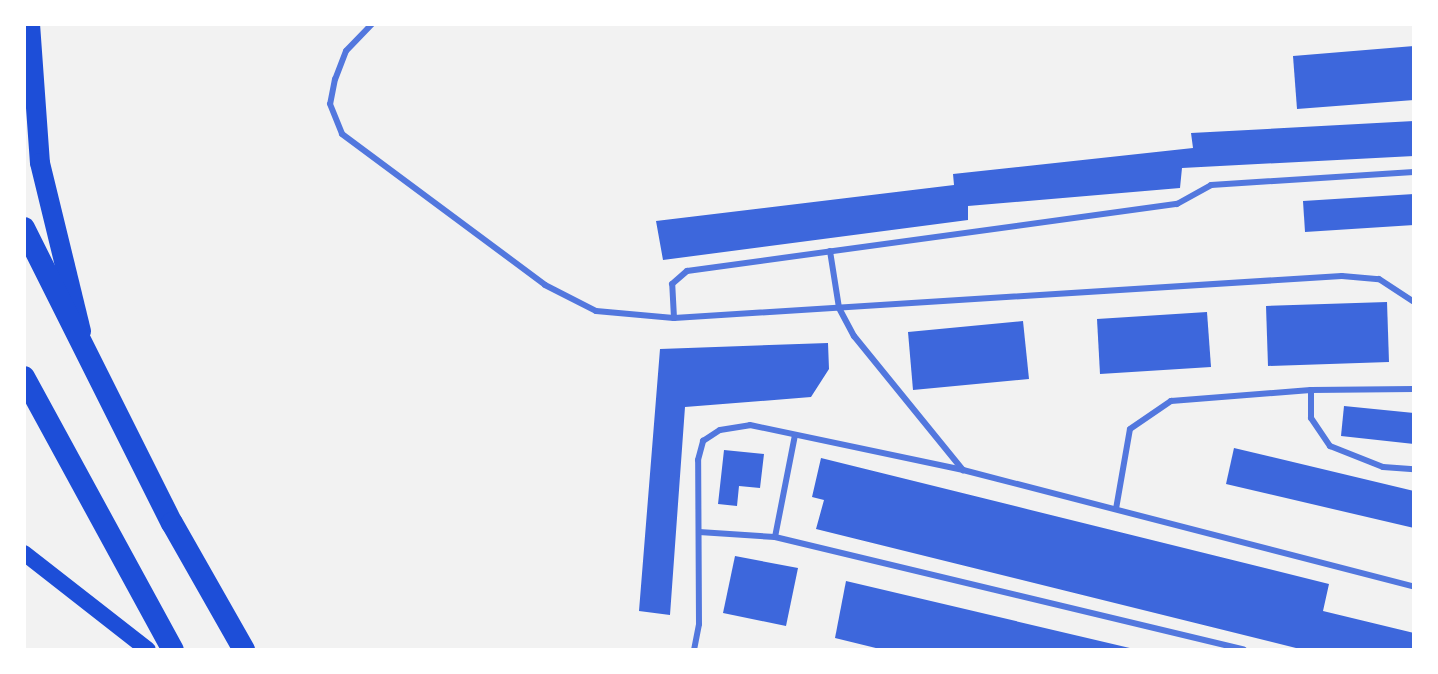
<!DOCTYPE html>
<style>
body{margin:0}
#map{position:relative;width:1438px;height:674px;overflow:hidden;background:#f2f2f2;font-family:"Open Sans",sans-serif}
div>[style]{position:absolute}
.building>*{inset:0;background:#3d67dc}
.service>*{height:6px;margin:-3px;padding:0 3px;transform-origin:3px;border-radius:3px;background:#5277de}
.secondary>*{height:16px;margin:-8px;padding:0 8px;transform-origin:8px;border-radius:8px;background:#1d4ed8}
.primary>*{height:20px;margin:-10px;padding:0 10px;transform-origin:10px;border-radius:10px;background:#1d4ed8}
.trunk>*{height:22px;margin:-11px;padding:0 11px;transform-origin:11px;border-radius:11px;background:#1d4ed8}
span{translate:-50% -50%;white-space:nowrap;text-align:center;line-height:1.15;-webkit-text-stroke:6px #fff;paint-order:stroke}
.frame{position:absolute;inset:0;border:26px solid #fff;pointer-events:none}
</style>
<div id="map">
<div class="building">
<div style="clip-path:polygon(1414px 46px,1414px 100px,1297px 109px,1293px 56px)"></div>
<div style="clip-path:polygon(1414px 121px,1414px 156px,1182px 168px,1180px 188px,968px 206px,968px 220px,663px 260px,656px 221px,954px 185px,953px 174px,1193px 148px,1191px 133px)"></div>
<div style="clip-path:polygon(1414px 194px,1414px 225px,1305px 232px,1303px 201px)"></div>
<div style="clip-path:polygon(1387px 302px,1389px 362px,1268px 366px,1266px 306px)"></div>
<div style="clip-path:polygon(1207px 312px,1211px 367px,1100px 374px,1097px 319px)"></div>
<div style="clip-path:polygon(1023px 321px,1029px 379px,913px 390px,908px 332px)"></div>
<div style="clip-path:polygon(828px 343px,829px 369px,811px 397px,685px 407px,670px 615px,639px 611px,660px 349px)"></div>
<div style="clip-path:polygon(1344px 406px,1414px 413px,1414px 444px,1341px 436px)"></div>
<div style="clip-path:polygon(1234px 448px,1414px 491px,1414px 528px,1226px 484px)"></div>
<div style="clip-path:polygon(724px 450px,764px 454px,760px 488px,739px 486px,737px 506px,718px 504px)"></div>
<div style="clip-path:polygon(821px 458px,1329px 584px,1323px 611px,1414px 633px,1414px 650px,1304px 650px,816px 529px,824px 500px,812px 497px)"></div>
<div style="clip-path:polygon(735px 556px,798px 568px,786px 626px,723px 613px)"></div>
<div style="clip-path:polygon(846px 581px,1134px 649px,1134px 650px,884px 650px,835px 638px)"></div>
</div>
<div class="service">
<div style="left:372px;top:24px;width:37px;rotate:134deg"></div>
<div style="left:346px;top:51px;width:30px;rotate:111deg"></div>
<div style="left:335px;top:79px;width:25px;rotate:101deg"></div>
<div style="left:330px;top:104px;width:32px;rotate:68deg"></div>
<div style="left:342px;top:134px;width:253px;rotate:36.6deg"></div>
<div style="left:545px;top:285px;width:57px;rotate:27deg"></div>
<div style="left:596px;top:311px;width:78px;rotate:5.1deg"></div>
<div style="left:674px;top:318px;width:669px;rotate:-3.6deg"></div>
<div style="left:1342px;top:276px;width:37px;rotate:5deg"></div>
<div style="left:1379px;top:279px;width:42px;rotate:33.3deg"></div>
<div style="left:830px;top:251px;width:58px;rotate:81deg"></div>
<div style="left:839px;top:308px;width:32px;rotate:62deg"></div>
<div style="left:854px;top:336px;width:173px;rotate:50.9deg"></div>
<div style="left:674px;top:318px;width:34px;rotate:-93deg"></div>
<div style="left:672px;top:284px;width:20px;rotate:-41deg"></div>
<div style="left:687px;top:271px;width:495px;rotate:-7.8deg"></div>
<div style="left:1177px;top:204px;width:39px;rotate:-29deg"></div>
<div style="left:1211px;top:185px;width:203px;rotate:-3.7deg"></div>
<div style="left:1311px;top:390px;width:28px;rotate:90deg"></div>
<div style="left:1311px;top:418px;width:34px;rotate:56deg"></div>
<div style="left:1330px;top:446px;width:57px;rotate:21.6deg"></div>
<div style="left:1383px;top:467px;width:31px;rotate:4deg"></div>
<div style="left:1116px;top:509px;width:81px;rotate:-80.1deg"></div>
<div style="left:1130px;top:429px;width:50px;rotate:-34.3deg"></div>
<div style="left:1171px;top:401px;width:140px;rotate:-4.5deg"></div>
<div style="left:1311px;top:390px;width:103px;rotate:-0.6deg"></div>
<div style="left:699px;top:532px;width:76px;rotate:3.8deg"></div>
<div style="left:775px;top:537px;width:482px;rotate:13.5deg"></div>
<div style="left:775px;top:537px;width:104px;rotate:-78.9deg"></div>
<div style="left:694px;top:650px;width:26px;rotate:-79deg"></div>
<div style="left:699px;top:624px;width:164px;rotate:-90.3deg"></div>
<div style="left:698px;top:460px;width:20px;rotate:-75deg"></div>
<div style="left:703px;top:441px;width:20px;rotate:-33deg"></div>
<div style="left:720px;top:430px;width:30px;rotate:-9deg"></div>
<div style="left:750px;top:425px;width:218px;rotate:11.9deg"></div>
<div style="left:963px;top:470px;width:466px;rotate:14.5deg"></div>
</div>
<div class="secondary">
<div style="left:24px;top:553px;width:157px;rotate:38deg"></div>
</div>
<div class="primary">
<div style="left:30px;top:24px;width:139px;rotate:85.9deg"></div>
<div style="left:40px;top:163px;width:173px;rotate:76.3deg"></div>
</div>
<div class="trunk">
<div style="left:24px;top:228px;width:330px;rotate:63.4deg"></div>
<div style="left:172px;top:523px;width:146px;rotate:60.4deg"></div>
<div style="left:24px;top:377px;width:311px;rotate:61.4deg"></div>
</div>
<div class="frame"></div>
</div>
